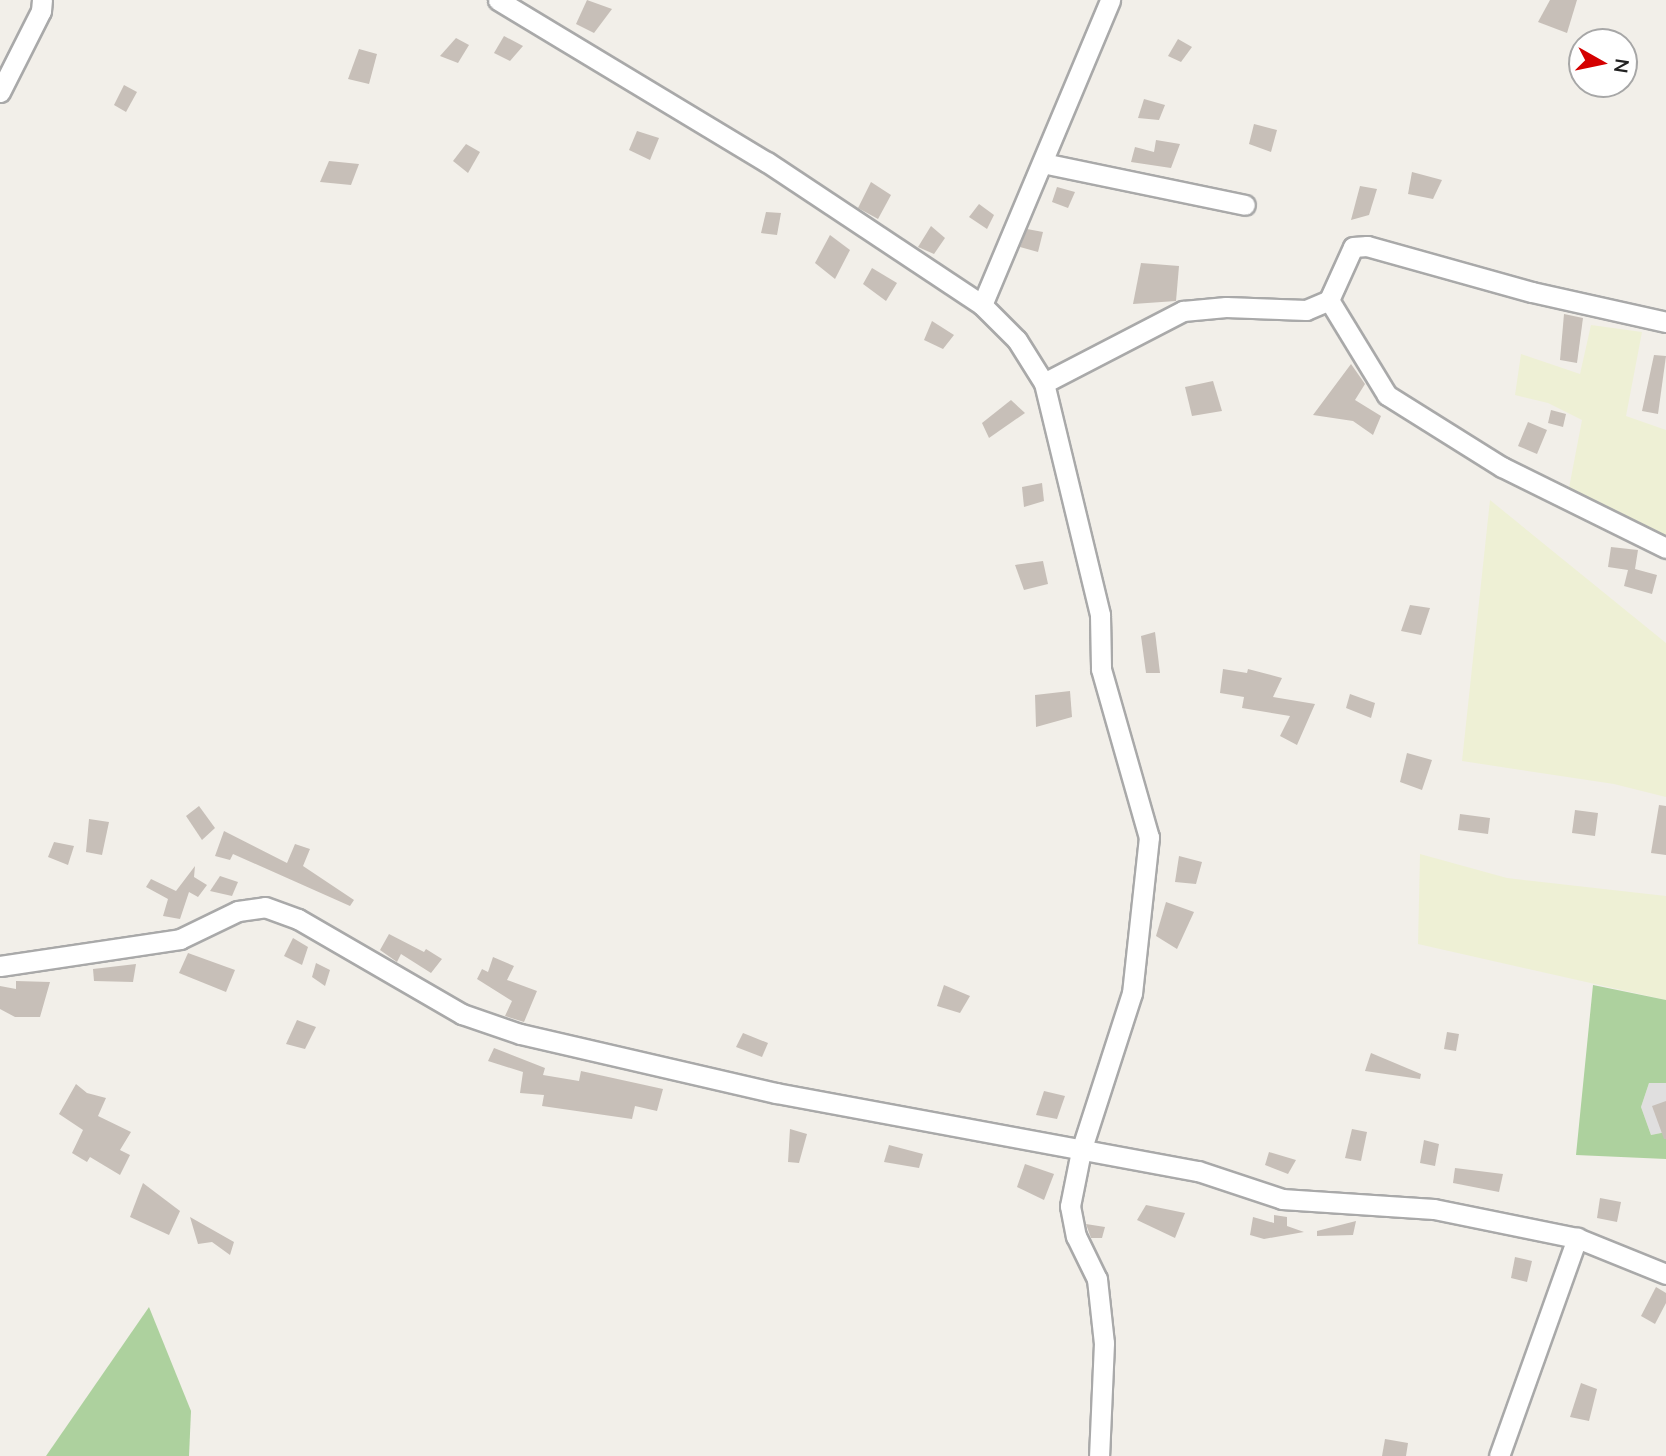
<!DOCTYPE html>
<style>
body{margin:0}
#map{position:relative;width:1666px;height:1456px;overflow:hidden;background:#f2efe9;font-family:Mulish,sans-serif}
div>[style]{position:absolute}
.residential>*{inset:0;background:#e0dfdf}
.farmland>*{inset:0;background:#eef0d5}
.forest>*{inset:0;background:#add19e}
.building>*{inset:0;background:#c7bfb8}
.roads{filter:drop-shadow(2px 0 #a9a9a9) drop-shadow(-2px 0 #a9a9a9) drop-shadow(0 2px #a9a9a9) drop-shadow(0 -2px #a9a9a9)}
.minor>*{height:19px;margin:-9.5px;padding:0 9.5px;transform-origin:9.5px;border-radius:9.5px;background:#fff}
span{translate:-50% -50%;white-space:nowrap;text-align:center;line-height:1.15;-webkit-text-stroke:6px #fff;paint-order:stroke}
.north{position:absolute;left:1568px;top:28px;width:70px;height:70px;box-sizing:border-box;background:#fff;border:2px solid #a7a7a7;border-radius:50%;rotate:99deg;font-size:19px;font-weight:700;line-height:28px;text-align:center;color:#222}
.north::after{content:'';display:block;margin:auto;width:24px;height:32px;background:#d40000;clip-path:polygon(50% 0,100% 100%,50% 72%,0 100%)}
</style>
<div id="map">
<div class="residential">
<div style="clip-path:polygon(1649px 1083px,1666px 1083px,1666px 1132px,1651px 1135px,1641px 1107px)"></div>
</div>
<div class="farmland">
<div style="clip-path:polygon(1591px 325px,1642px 332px,1626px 416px,1666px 430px,1666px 536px,1569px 488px,1582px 420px,1548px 403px,1515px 395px,1521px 354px,1580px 374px)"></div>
<div style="clip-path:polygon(1490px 500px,1666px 643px,1666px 797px,1614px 784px,1462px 761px)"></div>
<div style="clip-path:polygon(1420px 854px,1507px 878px,1666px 896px,1666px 1000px,1418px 944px)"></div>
</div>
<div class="forest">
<div style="clip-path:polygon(1593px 985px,1666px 1000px,1666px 1083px,1649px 1083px,1641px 1107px,1651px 1135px,1666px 1132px,1666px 1159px,1576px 1155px)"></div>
<div style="clip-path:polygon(149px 1307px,191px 1411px,189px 1456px,46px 1456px)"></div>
</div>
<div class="building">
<div style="clip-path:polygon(587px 0,612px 9px,594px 33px,576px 24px)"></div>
<div style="clip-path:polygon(1550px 0,1577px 0,1567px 33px,1538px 22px)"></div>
<div style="clip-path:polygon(504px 36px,523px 46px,510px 61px,494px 53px)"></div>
<div style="clip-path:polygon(456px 38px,469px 45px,458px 63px,440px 56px)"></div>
<div style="clip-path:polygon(1178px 39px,1192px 47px,1181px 62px,1168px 56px)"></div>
<div style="clip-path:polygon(359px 49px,377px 54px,369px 84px,348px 79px)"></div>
<div style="clip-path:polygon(124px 85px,137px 92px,126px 112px,114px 105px)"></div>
<div style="clip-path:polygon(1144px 99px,1165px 105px,1159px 120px,1138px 118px)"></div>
<div style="clip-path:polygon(1254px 124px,1277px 130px,1271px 152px,1249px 144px)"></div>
<div style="clip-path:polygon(637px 131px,659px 138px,650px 160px,629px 150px)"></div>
<div style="clip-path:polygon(1156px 140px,1180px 144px,1171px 168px,1131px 162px,1135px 147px,1154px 152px)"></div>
<div style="clip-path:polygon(466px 144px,480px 152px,468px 173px,453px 161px)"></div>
<div style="clip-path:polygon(329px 161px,359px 164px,351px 185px,320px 182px)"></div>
<div style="clip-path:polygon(1412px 172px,1442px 180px,1433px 199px,1408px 194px)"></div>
<div style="clip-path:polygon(871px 182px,891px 195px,878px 219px,858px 208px)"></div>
<div style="clip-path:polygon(1360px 186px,1377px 189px,1369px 215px,1351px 220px)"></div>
<div style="clip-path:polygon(1057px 187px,1075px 192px,1068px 208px,1052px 202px)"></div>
<div style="clip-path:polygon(979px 204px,994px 215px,987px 229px,969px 217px)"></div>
<div style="clip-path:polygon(766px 212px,781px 213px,777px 235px,761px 233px)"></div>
<div style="clip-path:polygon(931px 226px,945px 238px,934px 254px,918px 247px)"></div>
<div style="clip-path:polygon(1027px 229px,1043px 232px,1038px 252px,1020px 247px)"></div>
<div style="clip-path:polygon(830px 235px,850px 250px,835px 279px,815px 263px)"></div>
<div style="clip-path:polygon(1141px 263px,1179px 266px,1176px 301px,1133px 304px)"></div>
<div style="clip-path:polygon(872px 268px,897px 283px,886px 301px,863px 284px)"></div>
<div style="clip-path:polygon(1564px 314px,1583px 318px,1577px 363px,1560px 360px)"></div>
<div style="clip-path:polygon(932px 321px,954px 335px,943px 349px,924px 340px)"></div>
<div style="clip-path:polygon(1654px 355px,1666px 356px,1658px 414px,1642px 411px)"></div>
<div style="clip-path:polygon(1351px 364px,1365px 384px,1355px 400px,1381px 416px,1373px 435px,1353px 421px,1313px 415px)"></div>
<div style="clip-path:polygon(1213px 381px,1222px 411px,1192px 416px,1185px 387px)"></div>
<div style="clip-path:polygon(1011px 400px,1025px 413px,989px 438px,982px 423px)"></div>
<div style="clip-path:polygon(1551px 410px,1566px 414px,1563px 427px,1548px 423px)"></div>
<div style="clip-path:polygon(1528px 422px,1547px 430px,1537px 454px,1518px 446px)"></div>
<div style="clip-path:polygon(1042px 483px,1044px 501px,1024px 507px,1022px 487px)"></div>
<div style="clip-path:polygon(1611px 547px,1638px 550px,1635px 569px,1657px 575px,1652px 594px,1624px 586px,1628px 570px,1608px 567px)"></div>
<div style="clip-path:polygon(1043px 561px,1048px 584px,1024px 590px,1015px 565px)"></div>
<div style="clip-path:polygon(1410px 605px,1430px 608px,1421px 635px,1401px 631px)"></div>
<div style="clip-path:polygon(1155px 632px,1160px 673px,1146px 673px,1141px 636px)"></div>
<div style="clip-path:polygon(1223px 669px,1247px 673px,1248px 669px,1282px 678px,1273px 697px,1315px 704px,1297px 745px,1280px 736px,1290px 716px,1242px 708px,1244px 697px,1220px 693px)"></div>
<div style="clip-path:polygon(1070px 691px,1072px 717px,1036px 727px,1035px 695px)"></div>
<div style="clip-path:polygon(1350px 694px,1375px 703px,1371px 718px,1346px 708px)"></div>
<div style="clip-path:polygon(1407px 753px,1432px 760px,1422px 790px,1400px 782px)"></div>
<div style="clip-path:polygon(1659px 805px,1666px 806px,1666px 855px,1651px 853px)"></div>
<div style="clip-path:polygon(199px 806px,215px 828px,202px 840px,186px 816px)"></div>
<div style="clip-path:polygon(1575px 810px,1598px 813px,1595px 836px,1572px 833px)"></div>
<div style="clip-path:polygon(1460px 814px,1490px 818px,1488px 834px,1458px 830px)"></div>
<div style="clip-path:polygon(89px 819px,109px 822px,102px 855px,86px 852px)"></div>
<div style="clip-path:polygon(224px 831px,287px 863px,295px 844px,310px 849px,303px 866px,354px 900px,350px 906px,233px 854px,230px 860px,215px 856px)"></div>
<div style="clip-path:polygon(54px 842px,74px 846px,68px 865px,48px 857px)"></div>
<div style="clip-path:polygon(1179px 856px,1202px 862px,1196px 884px,1175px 882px)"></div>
<div style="clip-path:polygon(195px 866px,194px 877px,207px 885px,198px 897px,189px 892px,180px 919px,163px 916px,168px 899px,146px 887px,151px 879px,176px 891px)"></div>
<div style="clip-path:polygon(220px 876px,238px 882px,232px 896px,210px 891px)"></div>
<div style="clip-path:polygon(1166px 902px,1194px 912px,1177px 949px,1156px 936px)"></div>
<div style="clip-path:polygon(389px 934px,424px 952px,426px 949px,442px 959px,431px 973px,401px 954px,397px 962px,380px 950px)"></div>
<div style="clip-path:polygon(293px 938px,308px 947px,302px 965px,284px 956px)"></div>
<div style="clip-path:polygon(188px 953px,235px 970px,226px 992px,179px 973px)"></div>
<div style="clip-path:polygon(493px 957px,514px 966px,507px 980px,537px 991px,524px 1022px,505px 1016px,512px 1001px,477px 979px,482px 969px,488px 972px)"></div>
<div style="clip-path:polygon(316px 963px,330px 970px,325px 986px,312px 977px)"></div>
<div style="clip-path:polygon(136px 964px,133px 982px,94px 981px,93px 969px)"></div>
<div style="clip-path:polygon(16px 981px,50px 982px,40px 1017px,15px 1017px,0 1009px,0 986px,16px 989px)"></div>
<div style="clip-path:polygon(944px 985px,970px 996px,960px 1013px,937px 1006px)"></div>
<div style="clip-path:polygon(297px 1020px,316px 1027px,305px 1049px,286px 1044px)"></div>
<div style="clip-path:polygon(1447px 1032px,1459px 1034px,1456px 1051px,1444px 1049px)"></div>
<div style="clip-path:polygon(743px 1033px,768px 1043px,762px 1057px,736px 1047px)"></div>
<div style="clip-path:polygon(494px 1048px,545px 1068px,543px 1075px,579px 1081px,581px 1071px,663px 1089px,657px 1111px,635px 1106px,632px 1119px,542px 1106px,544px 1095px,520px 1093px,523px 1072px,488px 1061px)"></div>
<div style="clip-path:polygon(1371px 1053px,1421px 1074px,1420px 1079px,1365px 1071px)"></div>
<div style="clip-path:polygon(76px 1084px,87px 1093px,106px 1098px,98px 1116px,131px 1132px,120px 1150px,130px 1155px,120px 1175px,90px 1157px,87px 1162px,72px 1153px,83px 1130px,59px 1114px)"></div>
<div style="clip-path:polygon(1044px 1091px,1065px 1096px,1057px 1119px,1036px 1115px)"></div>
<div style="clip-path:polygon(1666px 1101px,1666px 1139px,1664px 1139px,1652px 1106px)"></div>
<div style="clip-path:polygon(790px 1129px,807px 1134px,799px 1163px,788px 1162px)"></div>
<div style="clip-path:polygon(1352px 1129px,1367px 1132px,1361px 1161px,1345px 1158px)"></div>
<div style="clip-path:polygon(1424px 1140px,1439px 1144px,1435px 1166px,1420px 1163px)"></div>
<div style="clip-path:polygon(889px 1145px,923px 1154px,919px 1168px,884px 1162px)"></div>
<div style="clip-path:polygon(1269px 1152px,1296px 1160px,1288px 1174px,1265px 1165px)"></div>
<div style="clip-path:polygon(1025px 1164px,1054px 1174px,1044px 1200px,1017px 1187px)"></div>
<div style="clip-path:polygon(1455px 1168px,1503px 1174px,1499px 1192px,1453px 1183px)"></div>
<div style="clip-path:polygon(143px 1183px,180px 1211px,169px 1235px,130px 1217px)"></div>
<div style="clip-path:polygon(1600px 1198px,1621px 1202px,1617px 1222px,1597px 1218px)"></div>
<div style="clip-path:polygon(1146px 1205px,1185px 1213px,1175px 1238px,1137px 1220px)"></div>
<div style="clip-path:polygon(1274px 1215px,1287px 1217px,1287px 1226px,1304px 1232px,1264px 1239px,1250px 1235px,1253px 1217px,1274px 1223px)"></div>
<div style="clip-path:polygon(190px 1217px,234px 1242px,230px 1255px,212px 1242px,198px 1244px)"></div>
<div style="clip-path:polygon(1356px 1221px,1353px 1235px,1317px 1236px,1317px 1231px)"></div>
<div style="clip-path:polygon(1086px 1224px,1105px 1227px,1102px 1238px,1091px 1238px)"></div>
<div style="clip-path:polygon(1515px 1257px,1532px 1261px,1527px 1282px,1511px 1278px)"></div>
<div style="clip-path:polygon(1656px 1287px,1666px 1293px,1666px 1303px,1655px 1324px,1641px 1316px)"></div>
<div style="clip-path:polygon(1581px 1383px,1597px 1389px,1589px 1421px,1570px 1417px)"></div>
<div style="clip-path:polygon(1385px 1439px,1408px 1443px,1406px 1456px,1382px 1456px)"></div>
</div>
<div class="roads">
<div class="minor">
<div style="left:498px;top:0;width:314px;rotate:31.1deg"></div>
<div style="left:767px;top:162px;width:258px;rotate:33.6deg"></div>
<div style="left:982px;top:305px;width:331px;rotate:-67.2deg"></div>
<div style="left:0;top:92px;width:91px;rotate:-63.2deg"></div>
<div style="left:41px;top:11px;width:11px;rotate:-85deg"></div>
<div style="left:1043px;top:163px;width:206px;rotate:11.7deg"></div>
<div style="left:1329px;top:300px;width:111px;rotate:58.6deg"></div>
<div style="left:1387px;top:395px;width:136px;rotate:32.1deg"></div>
<div style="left:1502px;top:467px;width:183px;rotate:26.3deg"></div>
<div style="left:982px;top:305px;width:49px;rotate:45deg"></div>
<div style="left:1017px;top:340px;width:51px;rotate:57.9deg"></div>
<div style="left:1044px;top:383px;width:239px;rotate:76.4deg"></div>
<div style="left:1100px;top:615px;width:54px;rotate:88.9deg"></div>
<div style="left:1101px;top:669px;width:175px;rotate:74.1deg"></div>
<div style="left:1149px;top:837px;width:157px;rotate:96.2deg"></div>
<div style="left:1132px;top:993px;width:166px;rotate:107.9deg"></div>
<div style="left:1081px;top:1151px;width:56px;rotate:101.3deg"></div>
<div style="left:1070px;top:1206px;width:31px;rotate:79deg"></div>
<div style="left:1076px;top:1236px;width:48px;rotate:64deg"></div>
<div style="left:1097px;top:1279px;width:64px;rotate:83.8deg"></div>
<div style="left:1104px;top:1343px;width:113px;rotate:92.5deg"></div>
<div style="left:1044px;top:383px;width:157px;rotate:-27.4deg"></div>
<div style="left:1183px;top:311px;width:43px;rotate:-5.3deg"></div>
<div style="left:1226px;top:307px;width:80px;rotate:2.1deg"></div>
<div style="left:1306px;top:310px;width:25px;rotate:-23deg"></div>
<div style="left:1329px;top:300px;width:58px;rotate:-65.6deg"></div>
<div style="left:1353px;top:247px;width:14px;rotate:-4deg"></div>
<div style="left:1367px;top:246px;width:171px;rotate:15.6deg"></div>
<div style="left:1532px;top:292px;width:137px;rotate:12.6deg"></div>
<div style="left:0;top:966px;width:182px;rotate:-8.5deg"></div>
<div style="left:180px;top:939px;width:64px;rotate:-25.8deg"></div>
<div style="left:238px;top:911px;width:27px;rotate:-8deg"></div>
<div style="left:265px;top:907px;width:35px;rotate:20deg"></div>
<div style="left:298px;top:919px;width:190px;rotate:30.1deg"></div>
<div style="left:462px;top:1014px;width:61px;rotate:19deg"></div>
<div style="left:520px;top:1034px;width:263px;rotate:13deg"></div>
<div style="left:776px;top:1093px;width:429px;rotate:10.5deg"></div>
<div style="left:1198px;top:1171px;width:89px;rotate:18.4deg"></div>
<div style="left:1282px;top:1199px;width:152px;rotate:3.8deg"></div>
<div style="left:1434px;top:1209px;width:146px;rotate:11.5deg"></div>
<div style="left:1577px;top:1238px;width:96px;rotate:22deg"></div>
<div style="left:1499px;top:1456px;width:232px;rotate:-70.3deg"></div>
</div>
</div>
<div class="north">N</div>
</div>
